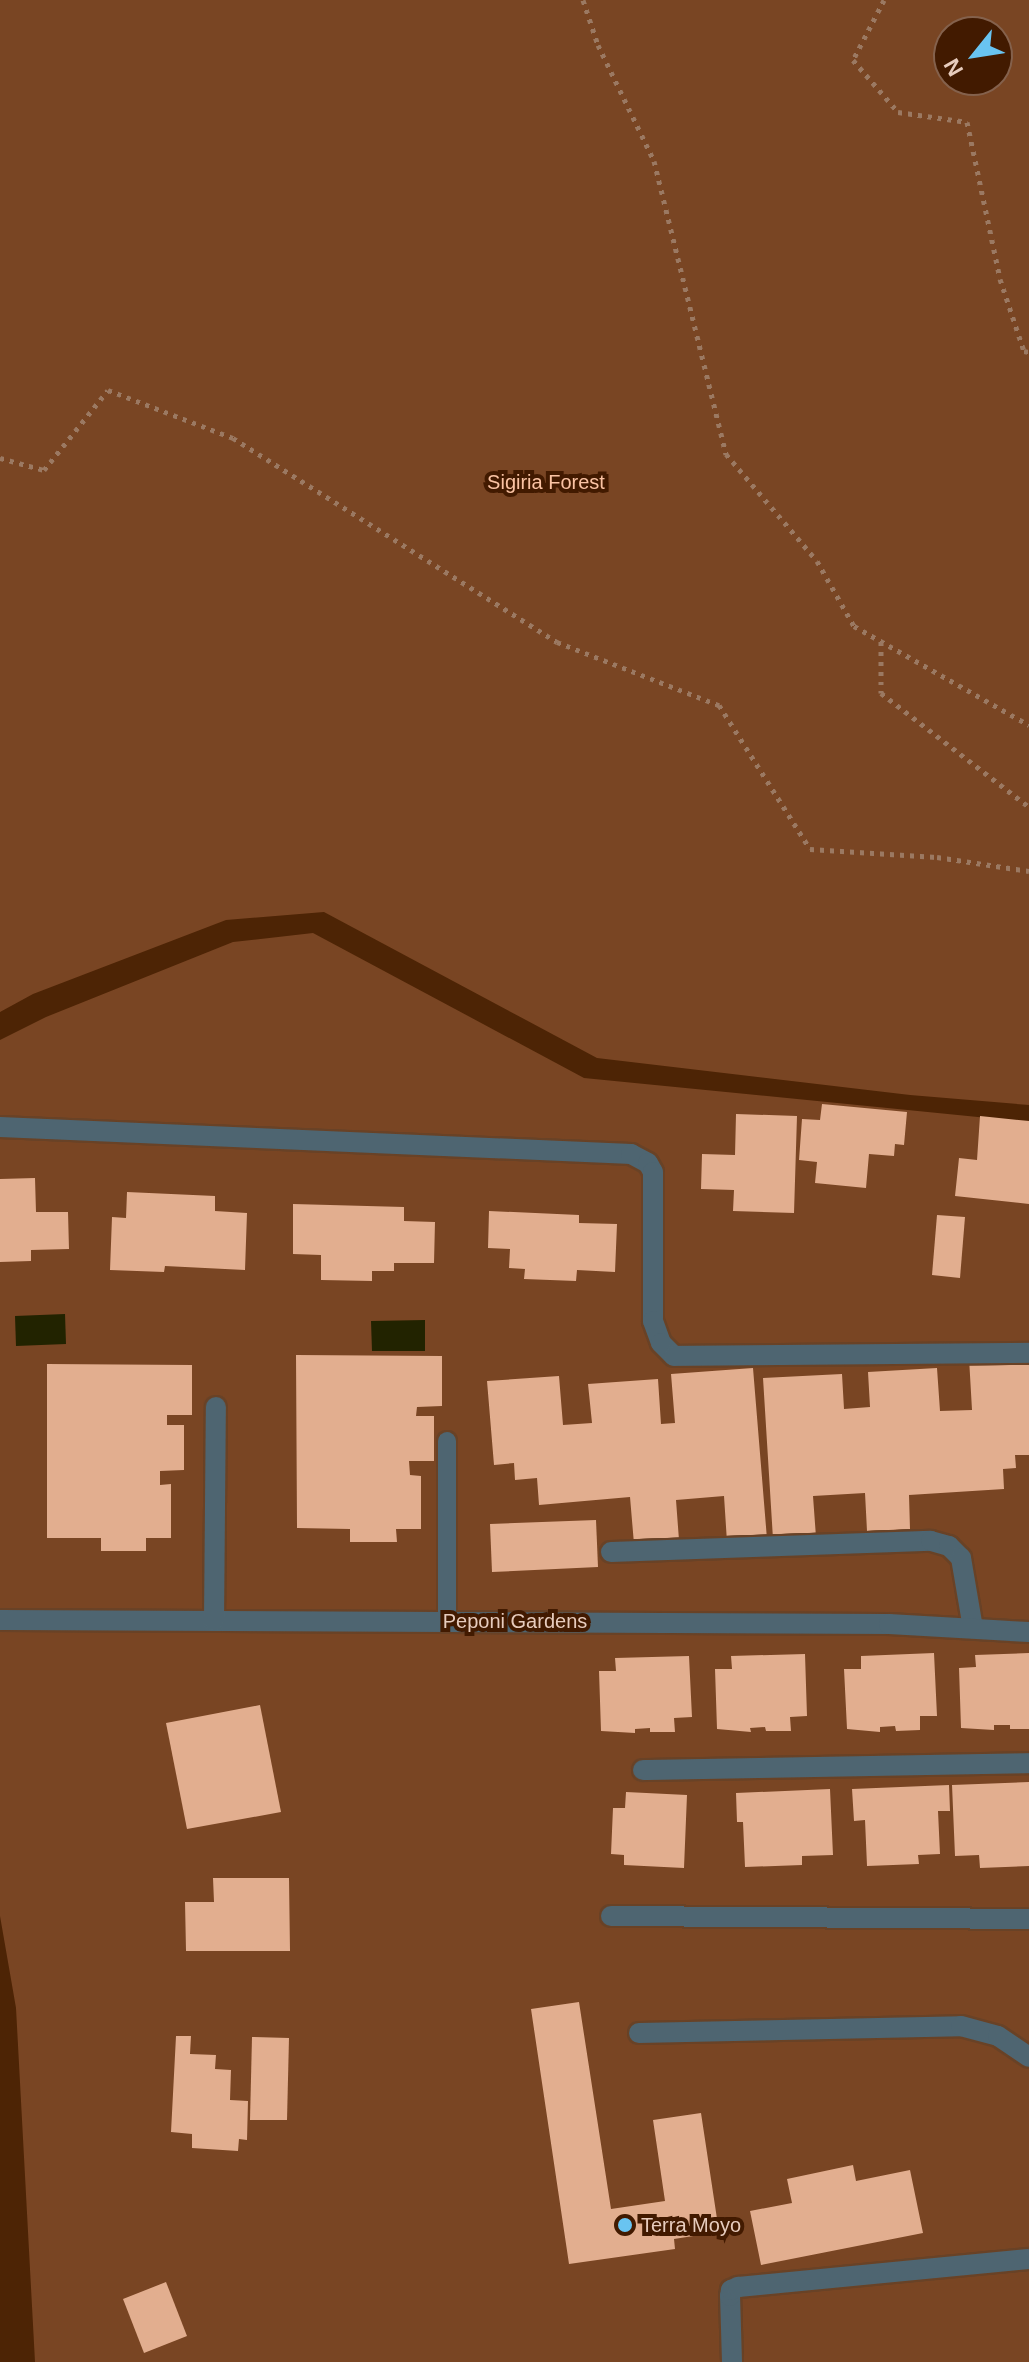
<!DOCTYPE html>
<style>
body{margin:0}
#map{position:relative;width:1029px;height:2362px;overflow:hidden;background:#4d2405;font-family:Helvetica,sans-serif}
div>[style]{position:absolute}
.green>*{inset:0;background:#794523}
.water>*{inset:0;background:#222300}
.building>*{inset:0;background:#e2ae8f}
.path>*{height:5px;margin-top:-2.5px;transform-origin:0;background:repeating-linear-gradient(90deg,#9b7962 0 4px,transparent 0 10px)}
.roads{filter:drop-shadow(2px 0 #694226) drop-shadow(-2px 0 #694226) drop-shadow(0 2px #694226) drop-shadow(0 -2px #694226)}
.service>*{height:18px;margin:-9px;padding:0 9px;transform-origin:9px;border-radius:9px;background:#4e6571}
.minor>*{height:20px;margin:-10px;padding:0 10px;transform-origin:10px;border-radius:10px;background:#4e6571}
.dots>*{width:22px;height:22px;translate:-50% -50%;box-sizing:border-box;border:4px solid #421a00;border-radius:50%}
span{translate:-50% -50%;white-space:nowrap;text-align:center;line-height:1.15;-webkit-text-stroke:8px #421a00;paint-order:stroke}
.park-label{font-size:20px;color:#fac3a3}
.street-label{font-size:20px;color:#e7ccbd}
.poi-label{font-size:20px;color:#e7ccbd}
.left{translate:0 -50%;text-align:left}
.north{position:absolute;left:933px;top:16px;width:80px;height:80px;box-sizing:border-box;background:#421a00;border:2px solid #84614c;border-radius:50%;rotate:240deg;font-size:22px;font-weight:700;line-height:32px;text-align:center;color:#e7ccbd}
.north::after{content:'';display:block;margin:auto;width:28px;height:36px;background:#69c4f1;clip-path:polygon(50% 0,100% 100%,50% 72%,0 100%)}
</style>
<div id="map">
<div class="green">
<div style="clip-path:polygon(evenodd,0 0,1029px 0,1029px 1105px,910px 1095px,597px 1058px,324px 912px,226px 920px,33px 994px,0 1012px,0 0,997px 32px,997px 80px,949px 80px,949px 32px,997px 32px)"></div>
<div style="clip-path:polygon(313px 933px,584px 1078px,1029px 1122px,1029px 2362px,35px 2362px,16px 2008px,0 1916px,0 1040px,46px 1017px,233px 942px)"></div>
</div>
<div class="water">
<div style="clip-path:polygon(65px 1314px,66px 1344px,16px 1346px,15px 1316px)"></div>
<div style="clip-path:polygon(425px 1320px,425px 1351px,372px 1351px,371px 1321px)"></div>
</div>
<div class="building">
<div style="clip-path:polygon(822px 1104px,907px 1112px,904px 1145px,895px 1144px,894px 1156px,869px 1154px,866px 1188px,815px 1183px,817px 1162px,799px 1160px,802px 1119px,820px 1120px)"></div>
<div style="clip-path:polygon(736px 1114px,797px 1116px,794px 1213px,733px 1211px,734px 1190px,701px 1189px,702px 1154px,735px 1155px)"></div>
<div style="clip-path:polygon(980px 1116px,1029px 1121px,1029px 1204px,955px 1196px,959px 1158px,977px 1160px)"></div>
<div style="clip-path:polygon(35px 1178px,36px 1212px,68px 1212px,69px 1249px,31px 1250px,31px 1261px,0 1262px,0 1179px)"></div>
<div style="clip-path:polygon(127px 1192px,215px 1196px,215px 1211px,247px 1213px,245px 1270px,165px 1266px,164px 1272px,110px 1270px,112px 1217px,126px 1218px)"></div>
<div style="clip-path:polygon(293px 1204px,404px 1207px,404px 1221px,435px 1222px,434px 1263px,394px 1263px,394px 1271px,372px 1271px,372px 1281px,321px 1280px,321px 1255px,293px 1254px)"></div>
<div style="clip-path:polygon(489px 1211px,579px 1215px,579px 1223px,617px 1224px,615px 1272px,577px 1270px,576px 1281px,524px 1279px,525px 1269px,509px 1268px,510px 1249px,488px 1248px)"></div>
<div style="clip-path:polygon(937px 1215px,965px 1217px,960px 1278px,932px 1275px)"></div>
<div style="clip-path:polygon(296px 1355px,442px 1356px,442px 1406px,417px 1407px,416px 1416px,434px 1416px,434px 1461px,409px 1461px,410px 1475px,421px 1476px,421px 1529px,396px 1529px,397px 1542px,350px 1542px,350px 1529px,297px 1528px)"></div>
<div style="clip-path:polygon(1029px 1355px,1029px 1455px,1015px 1455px,1016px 1468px,1003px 1469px,1004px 1489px,909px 1495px,910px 1529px,867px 1531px,865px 1493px,813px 1496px,816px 1537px,773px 1539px,763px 1378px,842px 1374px,844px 1409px,870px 1407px,868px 1372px,937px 1368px,940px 1411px,972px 1410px,969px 1358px)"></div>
<div style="clip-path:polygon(47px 1364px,192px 1365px,192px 1415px,167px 1415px,167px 1425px,184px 1425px,184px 1470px,160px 1471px,160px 1485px,171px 1484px,171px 1538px,146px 1538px,146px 1551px,101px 1551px,101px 1538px,47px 1538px)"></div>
<div style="clip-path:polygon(753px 1368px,767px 1539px,727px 1542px,724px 1496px,676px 1500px,679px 1540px,634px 1544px,630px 1497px,539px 1505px,537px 1478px,515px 1480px,514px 1463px,494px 1465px,487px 1381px,559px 1376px,563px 1425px,592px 1423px,588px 1384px,658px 1379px,661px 1424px,675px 1423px,671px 1374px)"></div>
<div style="clip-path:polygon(596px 1520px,598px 1567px,492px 1572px,490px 1524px)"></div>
<div style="clip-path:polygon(934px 1653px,937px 1716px,920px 1716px,920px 1730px,896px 1731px,895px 1726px,880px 1727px,880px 1732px,847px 1729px,844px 1669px,861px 1669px,861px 1656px)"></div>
<div style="clip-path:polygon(1029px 1653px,1029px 1729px,1010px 1729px,1010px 1725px,994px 1725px,994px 1730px,961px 1728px,959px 1668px,976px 1667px,975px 1655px)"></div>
<div style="clip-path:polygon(805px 1654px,807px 1716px,790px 1717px,791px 1731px,766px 1731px,765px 1727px,750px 1728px,751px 1732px,717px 1729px,715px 1669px,732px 1669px,731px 1656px)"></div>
<div style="clip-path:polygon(689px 1656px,692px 1717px,674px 1718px,675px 1732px,650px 1732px,650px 1728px,635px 1729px,635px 1733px,601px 1731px,599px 1671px,616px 1671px,615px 1658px)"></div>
<div style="clip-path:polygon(260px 1705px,281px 1812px,187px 1829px,166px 1723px)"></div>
<div style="clip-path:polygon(1029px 1782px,1029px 1866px,980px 1868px,979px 1855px,955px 1856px,952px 1785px)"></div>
<div style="clip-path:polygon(949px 1785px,950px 1811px,938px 1811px,940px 1854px,918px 1855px,919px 1864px,867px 1866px,865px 1820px,854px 1821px,852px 1789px)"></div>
<div style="clip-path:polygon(830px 1789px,833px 1855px,802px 1856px,802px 1865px,745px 1867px,743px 1822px,737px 1822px,736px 1793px)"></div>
<div style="clip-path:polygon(626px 1792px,687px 1795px,684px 1868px,624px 1865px,624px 1855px,611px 1854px,613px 1808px,625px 1808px)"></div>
<div style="clip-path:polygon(213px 1878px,289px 1878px,290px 1951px,186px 1951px,185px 1902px,214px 1902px)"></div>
<div style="clip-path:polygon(579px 2002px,611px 2209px,665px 2201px,653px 2120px,701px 2113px,719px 2232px,674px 2239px,675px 2249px,569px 2264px,531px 2009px)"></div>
<div style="clip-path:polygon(176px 2036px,191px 2036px,190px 2054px,216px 2055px,215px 2069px,231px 2070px,230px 2100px,248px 2101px,247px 2140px,239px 2139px,238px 2151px,192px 2148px,192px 2134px,171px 2132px)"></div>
<div style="clip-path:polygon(252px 2037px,289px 2038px,287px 2120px,250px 2120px)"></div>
<div style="clip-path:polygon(853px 2165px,856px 2181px,910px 2170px,923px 2233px,761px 2265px,750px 2211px,792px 2203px,787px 2179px)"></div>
<div style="clip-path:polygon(166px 2282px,187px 2336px,144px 2353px,123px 2299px)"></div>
</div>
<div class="path">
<div style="left:583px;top:0;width:47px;rotate:71.6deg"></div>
<div style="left:598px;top:45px;width:129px;rotate:64.2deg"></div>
<div style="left:654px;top:161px;width:302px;rotate:76.2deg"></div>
<div style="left:726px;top:454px;width:140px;rotate:49.6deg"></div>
<div style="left:817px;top:561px;width:75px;rotate:60.4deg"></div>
<div style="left:854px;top:626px;width:201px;rotate:29.5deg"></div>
<div style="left:884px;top:0;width:68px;rotate:117.3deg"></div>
<div style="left:853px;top:60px;width:69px;rotate:49.1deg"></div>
<div style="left:898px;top:112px;width:70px;rotate:8.2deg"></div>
<div style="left:967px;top:122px;width:160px;rotate:78.1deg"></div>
<div style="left:1000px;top:279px;width:76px;rotate:71.6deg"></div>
<div style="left:1024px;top:351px;width:5px;rotate:11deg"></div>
<div style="left:0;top:458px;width:46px;rotate:15.3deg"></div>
<div style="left:44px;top:470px;width:102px;rotate:-51.3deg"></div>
<div style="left:108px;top:390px;width:134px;rotate:21deg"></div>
<div style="left:233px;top:438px;width:383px;rotate:32.2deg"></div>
<div style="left:557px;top:642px;width:174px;rotate:21.3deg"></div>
<div style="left:719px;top:705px;width:170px;rotate:57.7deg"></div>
<div style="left:810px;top:849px;width:127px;rotate:3.6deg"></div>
<div style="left:937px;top:857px;width:93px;rotate:8.7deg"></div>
<div style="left:881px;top:641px;width:52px;rotate:90deg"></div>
<div style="left:881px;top:693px;width:187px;rotate:37.6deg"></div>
</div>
<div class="roads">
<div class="service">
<div style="left:447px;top:1441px;width:179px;rotate:90deg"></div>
</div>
<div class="minor">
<div style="left:0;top:1127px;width:632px;rotate:2.45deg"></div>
<div style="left:631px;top:1154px;width:19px;rotate:28deg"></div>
<div style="left:648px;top:1163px;width:10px;rotate:61deg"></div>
<div style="left:653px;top:1172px;width:149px;rotate:90deg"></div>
<div style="left:653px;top:1321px;width:23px;rotate:70deg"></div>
<div style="left:661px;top:1343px;width:18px;rotate:45deg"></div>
<div style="left:674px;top:1356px;width:355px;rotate:-0.5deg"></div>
<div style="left:611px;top:1552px;width:320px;rotate:-2deg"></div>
<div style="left:931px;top:1541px;width:19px;rotate:16deg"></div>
<div style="left:949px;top:1546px;width:17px;rotate:45deg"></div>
<div style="left:961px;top:1558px;width:71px;rotate:80.3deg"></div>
<div style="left:0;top:1620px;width:889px;rotate:0.26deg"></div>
<div style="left:889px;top:1624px;width:140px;rotate:3.3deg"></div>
<div style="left:214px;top:1621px;width:214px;rotate:-89.5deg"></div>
<div style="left:643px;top:1770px;width:386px;rotate:-1deg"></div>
<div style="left:611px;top:1916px;width:418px;rotate:0.4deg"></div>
<div style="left:639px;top:2033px;width:322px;rotate:-1.2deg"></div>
<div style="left:961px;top:2026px;width:38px;rotate:15deg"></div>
<div style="left:998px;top:2036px;width:37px;rotate:34deg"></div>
<div style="left:732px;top:2362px;width:66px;rotate:-91.7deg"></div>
<div style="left:730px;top:2296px;width:6px;rotate:-81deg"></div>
<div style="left:731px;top:2290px;width:8px;rotate:-23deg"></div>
<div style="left:738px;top:2287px;width:292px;rotate:-5.5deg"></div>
</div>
</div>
<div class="dots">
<div style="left:625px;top:2225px;background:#69c4f1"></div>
</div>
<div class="park-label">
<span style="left:546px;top:482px">Sigiria Forest</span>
</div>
<div class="street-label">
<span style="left:515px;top:1621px">Peponi Gardens</span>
</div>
<div class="poi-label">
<span class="left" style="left:641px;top:2225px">Terra Moyo</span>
</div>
<div class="north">N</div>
</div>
